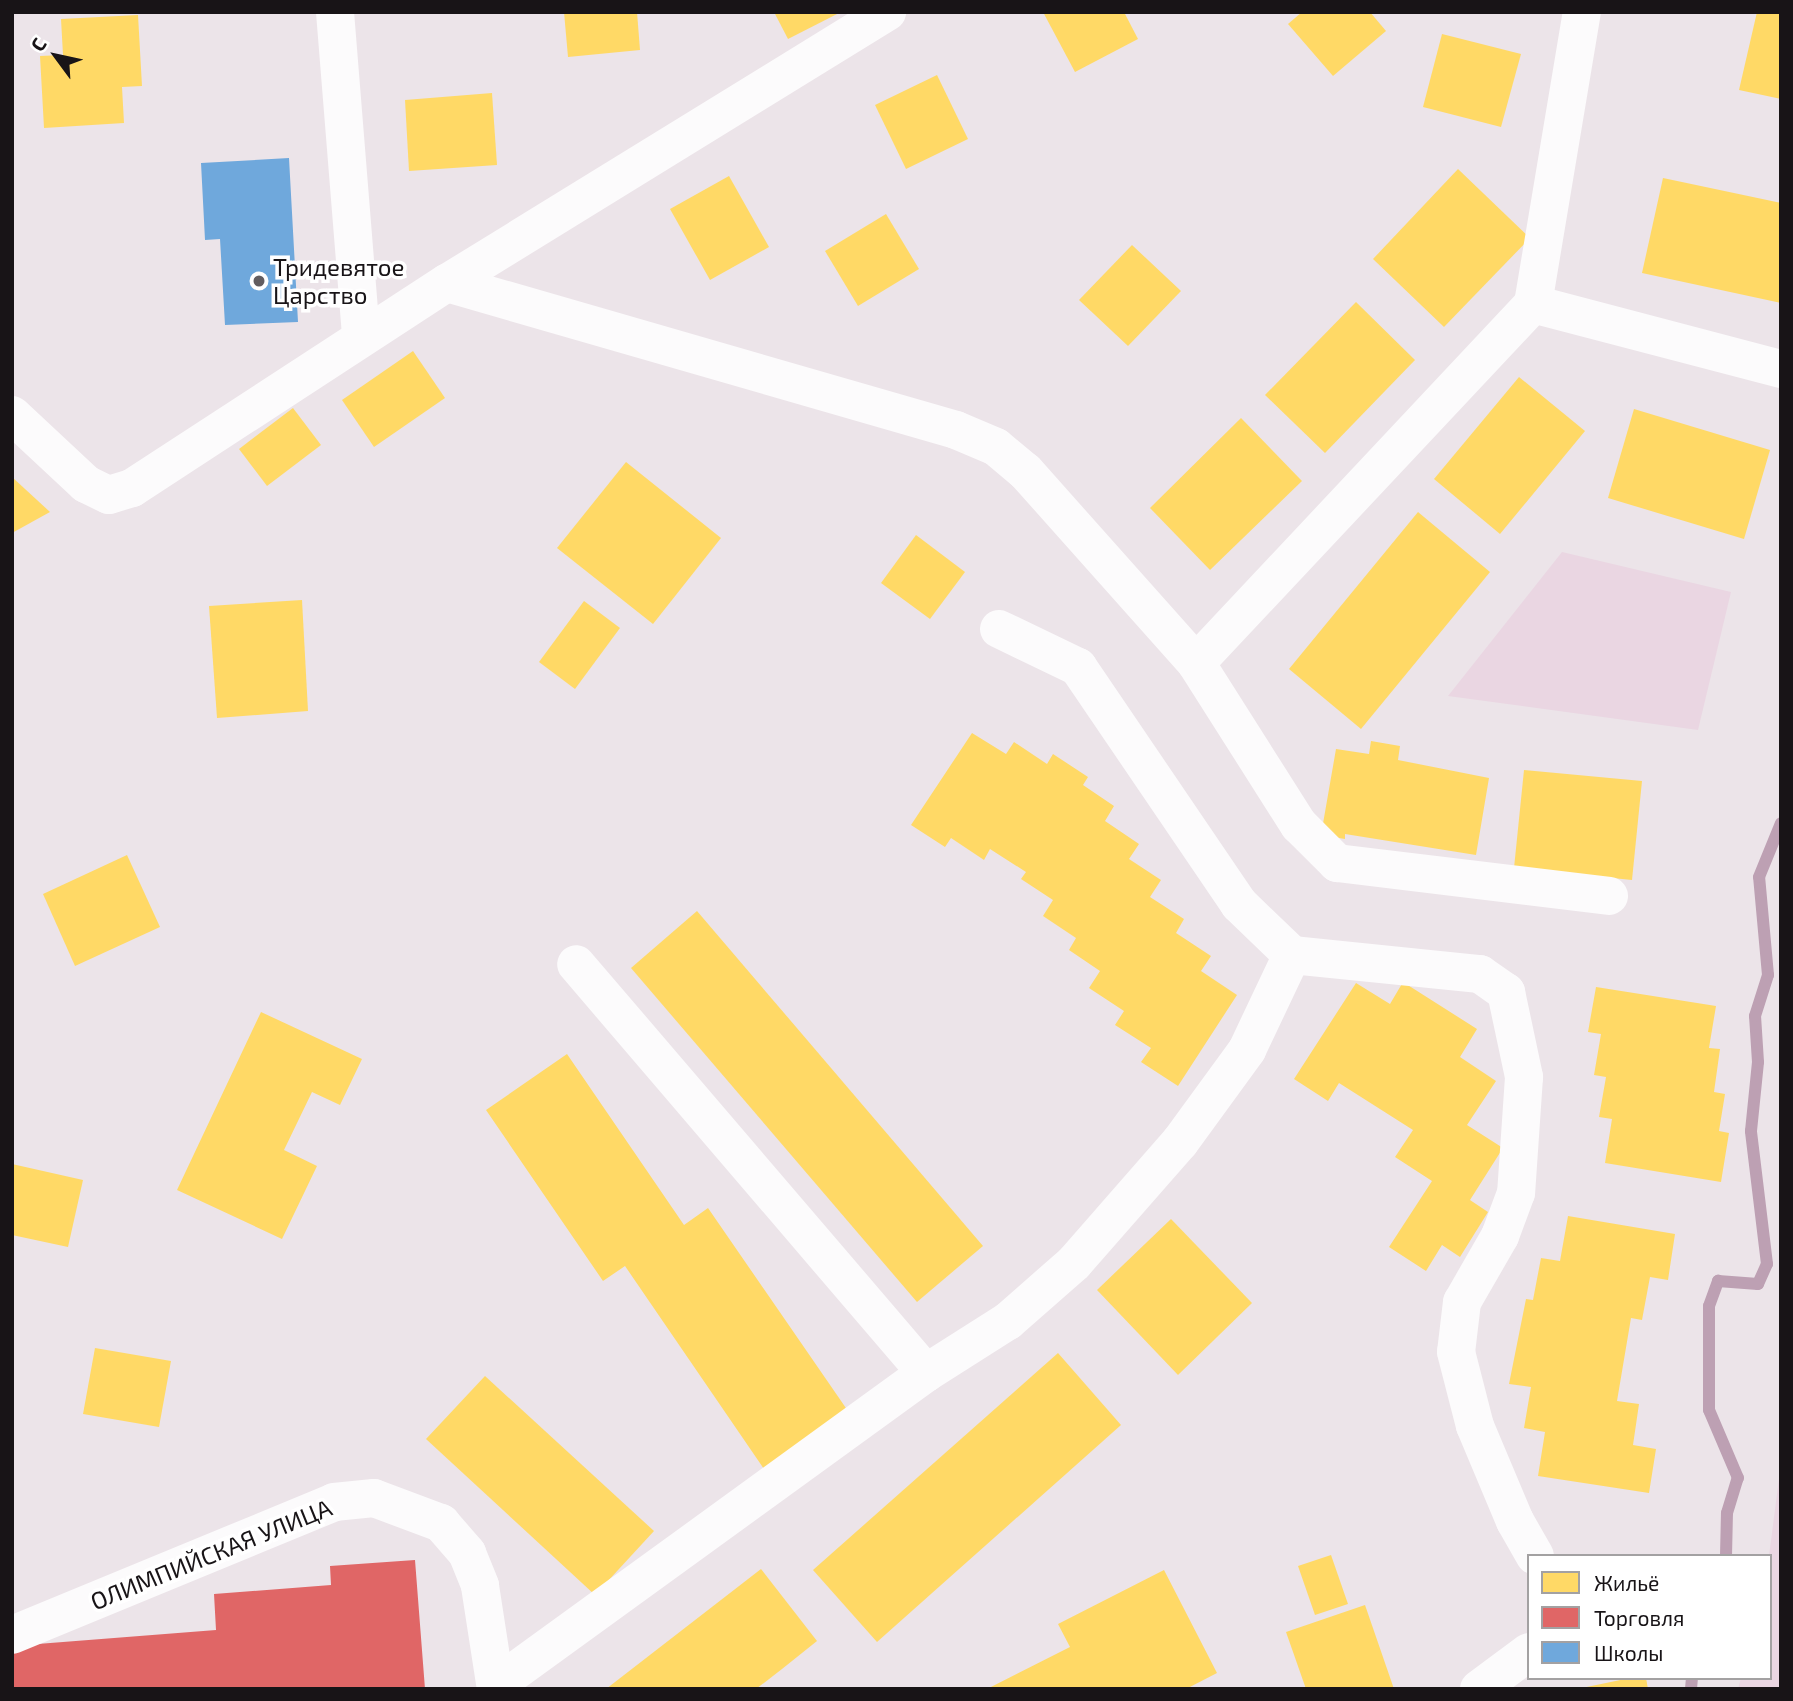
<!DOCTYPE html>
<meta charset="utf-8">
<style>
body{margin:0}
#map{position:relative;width:1793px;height:1701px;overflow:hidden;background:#ece4e9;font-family:"Exo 2",sans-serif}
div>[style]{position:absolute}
.green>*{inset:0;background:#ead6e2}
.homes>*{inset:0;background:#ffd966}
.shops>*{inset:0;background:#e06666}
.schools>*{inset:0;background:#6fa8dc}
.stream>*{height:12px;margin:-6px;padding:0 6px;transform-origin:6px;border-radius:6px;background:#bda0b3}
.minor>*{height:38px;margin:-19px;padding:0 19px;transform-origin:19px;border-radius:19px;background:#fcfbfc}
.dots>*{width:19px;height:19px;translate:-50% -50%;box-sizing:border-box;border:4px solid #fff;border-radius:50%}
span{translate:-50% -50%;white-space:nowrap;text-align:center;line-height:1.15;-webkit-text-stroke:7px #fff;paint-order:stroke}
.poi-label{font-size:24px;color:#181417}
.left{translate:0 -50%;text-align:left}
.street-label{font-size:24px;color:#181417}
.frame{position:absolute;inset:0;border:14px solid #181417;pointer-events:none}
.legend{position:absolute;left:1527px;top:1554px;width:245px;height:126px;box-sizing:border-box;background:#fff;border:2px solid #a3a1a2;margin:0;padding:9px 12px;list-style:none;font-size:21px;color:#181417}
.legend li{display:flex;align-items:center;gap:14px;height:35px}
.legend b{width:35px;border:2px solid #a3a1a2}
.north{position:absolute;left:21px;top:21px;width:70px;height:70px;-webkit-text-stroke:5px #fff;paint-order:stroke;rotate:303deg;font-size:19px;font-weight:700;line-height:28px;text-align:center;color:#181417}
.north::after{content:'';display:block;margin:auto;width:24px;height:32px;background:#181417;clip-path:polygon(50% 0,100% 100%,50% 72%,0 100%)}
</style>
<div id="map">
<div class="green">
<div style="clip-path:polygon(1562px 552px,1731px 592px,1698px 730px,1448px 696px)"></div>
<div style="clip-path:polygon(1781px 1463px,1781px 1689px,1738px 1689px,1741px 1678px,1770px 1678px,1769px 1556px)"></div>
</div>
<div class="homes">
<div style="clip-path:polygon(564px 12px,637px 12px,640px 50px,568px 57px)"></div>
<div style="clip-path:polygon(774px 12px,841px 12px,788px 39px)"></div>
<div style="clip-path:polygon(1043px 12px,1124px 12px,1138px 39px,1075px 72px)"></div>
<div style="clip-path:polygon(1302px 12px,1370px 12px,1386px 31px,1333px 76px,1288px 24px)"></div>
<div style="clip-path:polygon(1757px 12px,1781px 12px,1781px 99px,1739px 90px)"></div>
<div style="clip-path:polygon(138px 15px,142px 86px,122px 87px,124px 123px,44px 128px,40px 56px,63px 55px,61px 19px)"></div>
<div style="clip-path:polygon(1442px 34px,1521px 54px,1501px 127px,1423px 107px)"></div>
<div style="clip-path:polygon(937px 75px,968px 139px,906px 169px,875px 105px)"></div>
<div style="clip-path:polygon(492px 93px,497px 165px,409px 171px,405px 100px)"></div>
<div style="clip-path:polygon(1458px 169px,1530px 238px,1444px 327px,1373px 259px)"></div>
<div style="clip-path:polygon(729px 176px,769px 247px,710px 280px,670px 209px)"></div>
<div style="clip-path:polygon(1663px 178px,1781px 203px,1781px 303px,1642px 273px)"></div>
<div style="clip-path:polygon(886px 214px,919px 269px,858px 306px,825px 251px)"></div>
<div style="clip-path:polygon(1132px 245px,1181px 291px,1128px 346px,1079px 300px)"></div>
<div style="clip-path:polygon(1356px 302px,1415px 360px,1325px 453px,1265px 395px)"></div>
<div style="clip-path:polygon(413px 351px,445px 398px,374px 447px,342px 400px)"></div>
<div style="clip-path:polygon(1519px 377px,1585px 431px,1500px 534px,1434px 479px)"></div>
<div style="clip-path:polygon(293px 408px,321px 445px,267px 486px,239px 449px)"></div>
<div style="clip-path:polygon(1634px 409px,1770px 450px,1744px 539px,1608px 498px)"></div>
<div style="clip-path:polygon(1241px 418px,1302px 481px,1210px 570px,1150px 508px)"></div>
<div style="clip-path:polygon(626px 462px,721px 538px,653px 624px,557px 548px)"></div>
<div style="clip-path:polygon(12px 477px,50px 512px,12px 533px)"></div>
<div style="clip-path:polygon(1418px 512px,1490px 572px,1361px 729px,1289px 669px)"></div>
<div style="clip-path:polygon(916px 535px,965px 572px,930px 619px,881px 583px)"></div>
<div style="clip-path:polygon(302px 600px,308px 711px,217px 718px,209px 606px)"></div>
<div style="clip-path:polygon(584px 601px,620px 628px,575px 689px,539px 662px)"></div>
<div style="clip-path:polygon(972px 733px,1006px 754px,1014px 742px,1047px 764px,1053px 754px,1088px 777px,1083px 785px,1114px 806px,1105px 821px,1139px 844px,1129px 859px,1161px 880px,1150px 897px,1184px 919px,1176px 933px,1211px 956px,1201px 971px,1237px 995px,1178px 1086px,1141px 1062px,1151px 1048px,1115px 1025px,1124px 1011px,1089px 988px,1100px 971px,1069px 950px,1076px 938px,1043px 916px,1053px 900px,1021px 879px,1026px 872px,990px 849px,984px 860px,951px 838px,945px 847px,911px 825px)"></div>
<div style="clip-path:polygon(1371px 741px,1400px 746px,1398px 760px,1489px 778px,1476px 855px,1345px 834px,1345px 839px,1321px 835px,1336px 749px,1369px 754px)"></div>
<div style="clip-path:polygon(1524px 770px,1642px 781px,1632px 880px,1514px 868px)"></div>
<div style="clip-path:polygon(127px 855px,160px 927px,75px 966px,43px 894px)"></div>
<div style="clip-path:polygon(697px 911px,983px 1246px,917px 1302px,631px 968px)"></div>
<div style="clip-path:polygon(1403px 982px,1477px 1029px,1460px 1057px,1496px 1081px,1467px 1125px,1503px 1148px,1470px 1200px,1488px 1212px,1460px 1257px,1442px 1245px,1426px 1271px,1389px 1247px,1432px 1181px,1395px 1157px,1413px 1130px,1339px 1083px,1328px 1101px,1294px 1079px,1356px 983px,1390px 1004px)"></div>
<div style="clip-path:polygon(1596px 987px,1716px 1006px,1709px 1048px,1720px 1049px,1714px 1092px,1725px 1094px,1719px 1131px,1729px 1133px,1721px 1182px,1605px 1163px,1612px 1119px,1599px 1117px,1606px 1077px,1594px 1075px,1601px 1034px,1588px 1032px)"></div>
<div style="clip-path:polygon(261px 1012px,362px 1059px,340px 1105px,312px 1092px,284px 1150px,317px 1166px,282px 1239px,177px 1190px)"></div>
<div style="clip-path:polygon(567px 1054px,684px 1225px,708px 1208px,848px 1411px,764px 1469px,625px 1266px,603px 1281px,486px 1110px)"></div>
<div style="clip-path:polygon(12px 1164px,83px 1180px,68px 1247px,12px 1235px)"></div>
<div style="clip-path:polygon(1568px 1216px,1675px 1234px,1668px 1280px,1650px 1277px,1642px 1320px,1631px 1318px,1617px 1401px,1639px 1404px,1633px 1445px,1656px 1449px,1649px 1493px,1538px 1476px,1545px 1432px,1524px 1428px,1531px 1387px,1509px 1384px,1526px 1299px,1533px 1300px,1541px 1258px,1560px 1261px)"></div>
<div style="clip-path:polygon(1171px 1219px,1252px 1303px,1178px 1375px,1097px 1290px)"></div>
<div style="clip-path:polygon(95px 1348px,171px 1361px,159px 1427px,83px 1414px)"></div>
<div style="clip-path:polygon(1058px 1353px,1121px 1425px,877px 1642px,813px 1570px)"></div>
<div style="clip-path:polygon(485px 1376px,654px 1531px,595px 1595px,426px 1439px)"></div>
<div style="clip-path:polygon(1331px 1555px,1348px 1604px,1315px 1615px,1298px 1566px)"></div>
<div style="clip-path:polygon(761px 1569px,817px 1641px,782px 1669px,756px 1689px,606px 1689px)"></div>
<div style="clip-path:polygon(1164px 1570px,1217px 1673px,1186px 1689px,987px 1689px,1070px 1647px,1058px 1624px)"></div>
<div style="clip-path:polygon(1365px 1605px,1394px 1689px,1306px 1689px,1286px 1632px)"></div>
<div style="clip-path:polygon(1630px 1678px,1646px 1678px,1648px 1689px,1577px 1689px)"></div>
</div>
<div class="shops">
<div style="clip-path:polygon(415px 1560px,425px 1689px,12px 1689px,12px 1646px,216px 1630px,214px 1594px,331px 1585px,330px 1566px)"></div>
</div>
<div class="schools">
<div style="clip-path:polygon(289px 158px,298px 322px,225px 325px,220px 239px,205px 240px,201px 163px)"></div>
</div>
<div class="stream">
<div style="left:1726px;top:1556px;width:43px;rotate:-88.7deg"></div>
<div style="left:1727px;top:1513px;width:37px;rotate:-73deg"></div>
<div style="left:1738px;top:1478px;width:74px;rotate:-113.1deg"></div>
<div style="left:1709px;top:1410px;width:104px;rotate:-90deg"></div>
<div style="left:1709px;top:1306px;width:27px;rotate:-70deg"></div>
<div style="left:1718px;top:1281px;width:40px;rotate:4.3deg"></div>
<div style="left:1758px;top:1284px;width:22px;rotate:-66deg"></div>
<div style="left:1767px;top:1264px;width:134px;rotate:-96.9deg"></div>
<div style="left:1751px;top:1131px;width:69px;rotate:-84.2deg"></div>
<div style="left:1758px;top:1062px;width:46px;rotate:-93.7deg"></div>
<div style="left:1755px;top:1016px;width:43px;rotate:-72.4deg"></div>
<div style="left:1768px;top:975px;width:98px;rotate:-95.2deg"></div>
<div style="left:1759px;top:877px;width:58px;rotate:-67.8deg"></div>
<div style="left:1691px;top:1689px;width:11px;rotate:-85deg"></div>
</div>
<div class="minor">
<div style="left:335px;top:12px;width:326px;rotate:85.4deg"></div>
<div style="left:447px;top:283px;width:530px;rotate:16.11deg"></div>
<div style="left:956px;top:430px;width:43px;rotate:23deg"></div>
<div style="left:996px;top:447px;width:38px;rotate:40deg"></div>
<div style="left:1025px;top:471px;width:257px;rotate:48.3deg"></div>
<div style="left:1196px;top:663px;width:192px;rotate:57.6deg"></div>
<div style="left:1299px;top:825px;width:54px;rotate:45deg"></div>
<div style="left:1337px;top:863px;width:274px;rotate:6.9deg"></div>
<div style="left:1533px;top:304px;width:296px;rotate:-80.5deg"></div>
<div style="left:12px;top:415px;width:101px;rotate:43deg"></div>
<div style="left:86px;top:484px;width:25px;rotate:26deg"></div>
<div style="left:109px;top:495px;width:24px;rotate:-17deg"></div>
<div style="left:132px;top:488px;width:376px;rotate:-33.1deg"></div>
<div style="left:447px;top:283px;width:517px;rotate:-31.63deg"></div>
<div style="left:999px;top:629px;width:88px;rotate:25.7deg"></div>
<div style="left:1078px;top:667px;width:287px;rotate:55.8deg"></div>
<div style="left:1239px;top:904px;width:74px;rotate:43.9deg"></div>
<div style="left:1292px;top:955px;width:189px;rotate:5.8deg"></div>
<div style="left:1480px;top:974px;width:32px;rotate:35deg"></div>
<div style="left:1506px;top:992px;width:87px;rotate:78deg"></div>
<div style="left:1524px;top:1077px;width:116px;rotate:93.9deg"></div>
<div style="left:1516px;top:1193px;width:46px;rotate:110.4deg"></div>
<div style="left:1500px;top:1236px;width:76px;rotate:119.9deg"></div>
<div style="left:1462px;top:1302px;width:50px;rotate:96.8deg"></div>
<div style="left:1456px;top:1352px;width:76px;rotate:75.6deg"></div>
<div style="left:1475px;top:1426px;width:103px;rotate:67.2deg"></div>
<div style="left:1515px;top:1521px;width:40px;rotate:60.3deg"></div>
<div style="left:1196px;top:663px;width:492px;rotate:-46.8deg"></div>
<div style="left:1533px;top:304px;width:256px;rotate:14.7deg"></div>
<div style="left:926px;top:1373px;width:97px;rotate:-32.4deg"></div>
<div style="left:1008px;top:1321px;width:88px;rotate:-41.3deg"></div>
<div style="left:1074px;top:1263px;width:161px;rotate:-48.8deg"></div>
<div style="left:1180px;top:1142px;width:114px;rotate:-53.9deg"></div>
<div style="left:1247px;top:1050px;width:105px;rotate:-64.7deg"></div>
<div style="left:12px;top:1635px;width:348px;rotate:-22.4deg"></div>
<div style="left:334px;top:1502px;width:40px;rotate:-5.7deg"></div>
<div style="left:374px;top:1498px;width:72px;rotate:20.5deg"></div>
<div style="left:441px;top:1523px;width:40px;rotate:49deg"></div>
<div style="left:467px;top:1553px;width:35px;rotate:68deg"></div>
<div style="left:480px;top:1586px;width:104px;rotate:81.2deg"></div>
<div style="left:496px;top:1685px;width:531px;rotate:-35.96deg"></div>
<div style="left:926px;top:1373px;width:538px;rotate:-130.56deg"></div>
<div style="left:1479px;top:1689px;width:62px;rotate:-36.5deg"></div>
</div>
<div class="dots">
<div style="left:259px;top:281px;background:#625d60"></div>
</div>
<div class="poi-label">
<span class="left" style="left:273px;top:281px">Тридевятое<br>Царство</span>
</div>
<div class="street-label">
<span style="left:211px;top:1554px;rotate:-22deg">ОЛИМПИЙСКАЯ УЛИЦА</span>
</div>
<div class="frame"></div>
<ul class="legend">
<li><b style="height:19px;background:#ffd966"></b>Жильё</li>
<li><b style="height:19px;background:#e06666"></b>Торговля</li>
<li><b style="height:19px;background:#6fa8dc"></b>Школы</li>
</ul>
<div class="north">С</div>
</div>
